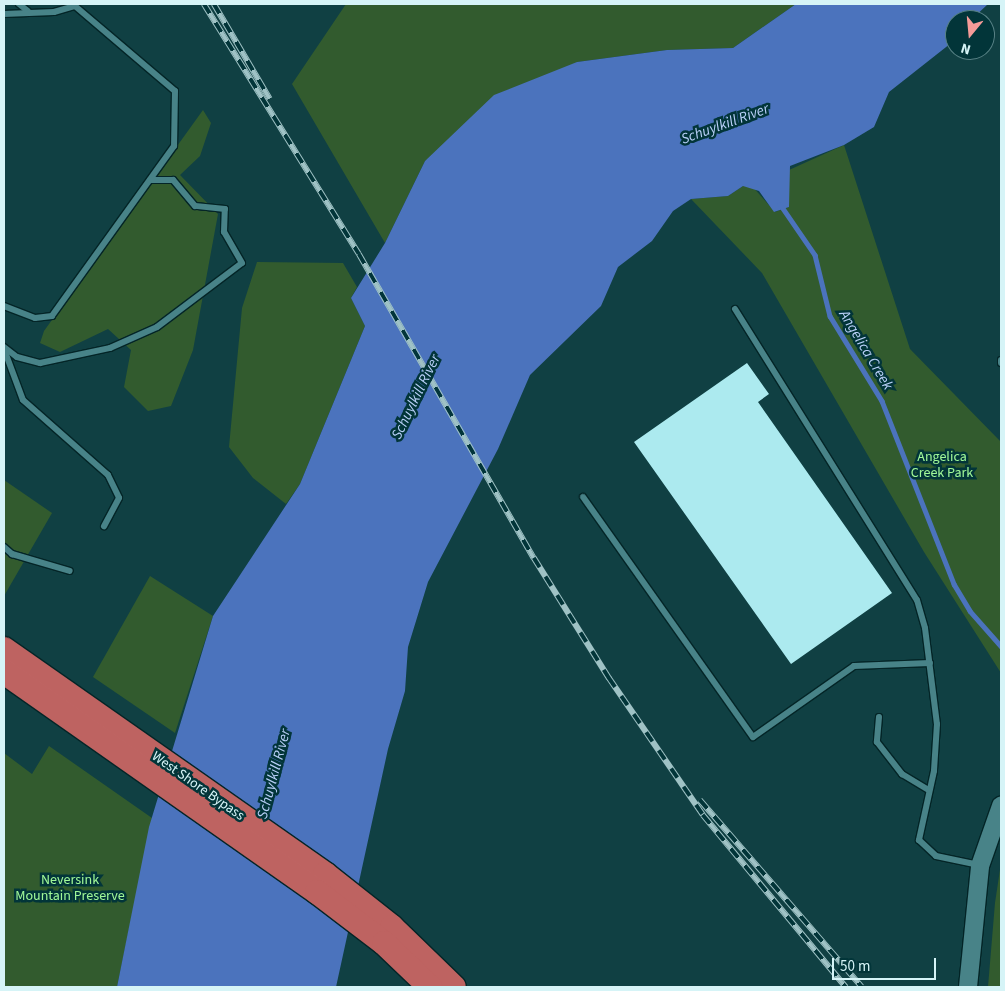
<!DOCTYPE html>
<style>
body{margin:0}
#map{position:relative;width:1005px;height:991px;overflow:hidden;background:#104043;font-family:"Source Sans 3",sans-serif}
div>[style]{position:absolute}
.green>*{inset:0;background:#325b2e}
.water>*{inset:0;background:#4b73bd}
.stream>*{height:4.5px;margin:-2.25px;padding:0 2.25px;transform-origin:2.25px;border-radius:2.25px;background:#4b73bd}
.building>*{inset:0;background:#aceaef}
.roads{filter:drop-shadow(1px 0 #042527) drop-shadow(-1px 0 #042527) drop-shadow(0 1px #042527) drop-shadow(0 -1px #042527)}
.service>*{height:6px;margin:-3px;padding:0 3px;transform-origin:3px;border-radius:3px;background:#488388}
.secondary>*{height:18px;margin:-9px;padding:0 9px;transform-origin:9px;border-radius:9px;background:#488388}
.motorway>*{height:24px;margin:-12px;padding:0 12px;transform-origin:12px;border-radius:12px;background:#be6361}
.rail>*{height:5.5px;margin-top:-2.75px;transform-origin:0;background:repeating-linear-gradient(90deg,#023539 0 11px,#9fc2c5 0 22px);box-sizing:border-box;border-block:1px solid #9fc2c5}
span{translate:-50% -50%;white-space:nowrap;text-align:center;line-height:1.15;-webkit-text-stroke:5px #023539;paint-order:stroke}
.park-label{font-size:14px;color:#a1f898}
.street-label{font-size:14px;color:#d6f4f7}
.water-label{font-size:15px;color:#b9d0f8;font-style:italic}
.frame{position:absolute;inset:0;border:5px solid #d6f4f7;pointer-events:none}
.north{position:absolute;left:945px;top:10px;width:50px;height:50px;box-sizing:border-box;background:#023539;border:1px solid #578185;border-radius:50%;rotate:197deg;font-size:14px;font-weight:700;line-height:20px;text-align:center;color:#d6f4f7}
.north::after{content:'';display:block;margin:auto;width:18px;height:22px;background:#f59b98;clip-path:polygon(50% 0,100% 100%,50% 72%,0 100%)}
.scale{position:absolute;left:832px;top:958px;width:104px;height:22px;box-sizing:border-box;border:2px solid #d6f4f7;border-top:0;padding-left:6px;font-size:15px;line-height:18px;white-space:nowrap;color:#d6f4f7;-webkit-text-stroke:4px #023539;paint-order:stroke}
</style>
<div id="map">
<div class="green">
<div style="clip-path:polygon(346px 4px,796px 4px,733px 48px,667px 50px,577px 62px,425px 161px,385px 243px,292px 84px)"></div>
<div style="clip-path:polygon(203px 110px,211px 123px,200px 156px,180px 175px,218px 214px,193px 350px,171px 406px,148px 411px,124px 387px,131px 350px,108px 329px,60px 352px,40px 343px,44px 331px)"></div>
<div style="clip-path:polygon(844px 145px,910px 349px,1001px 442px,1001px 673px,924px 552px,762px 273px,691px 199px,728px 196px,743px 186px,752px 186px,775px 212px,789px 207px,789px 170px)"></div>
<div style="clip-path:polygon(257px 262px,343px 263px,357px 287px,351px 298px,365px 326px,300px 484px,286px 504px,253px 478px,229px 447px,242px 308px)"></div>
<div style="clip-path:polygon(4px 480px,52px 513px,4px 596px)"></div>
<div style="clip-path:polygon(150px 576px,213px 616px,175px 733px,93px 677px)"></div>
<div style="clip-path:polygon(49px 746px,152px 818px,117px 987px,4px 987px,4px 753px,32px 774px)"></div>
<div style="clip-path:polygon(1001px 863px,1001px 987px,988px 987px,995px 903px)"></div>
</div>
<div class="water">
<div style="clip-path:polygon(796px 4px,988px 4px,971px 20px,955px 20px,955px 40px,889px 92px,874px 127px,844px 145px,790px 166px,789px 207px,774px 212px,759px 191px,743px 186px,728px 196px,691px 199px,673px 211px,652px 241px,618px 267px,601px 306px,530px 375px,498px 449px,428px 582px,408px 647px,405px 691px,388px 749px,336px 987px,117px 987px,149px 827px,213px 616px,300px 484px,365px 326px,351px 298px,385px 243px,425px 161px,494px 95px,577px 62px,667px 50px,733px 48px)"></div>
</div>
<div class="stream">
<div style="left:780px;top:204px;width:62px;rotate:55.5deg"></div>
<div style="left:815px;top:255px;width:63px;rotate:76.2deg"></div>
<div style="left:830px;top:316px;width:100px;rotate:58.5deg"></div>
<div style="left:882px;top:401px;width:197px;rotate:68.5deg"></div>
<div style="left:954px;top:584px;width:31px;rotate:59deg"></div>
<div style="left:970px;top:611px;width:47px;rotate:48.5deg"></div>
</div>
<div class="building">
<div style="clip-path:polygon(747px 363px,769px 394px,758px 402px,892px 593px,791px 664px,634px 442px)"></div>
</div>
<div class="roads">
<div class="service">
<div style="left:19px;top:4px;width:11px;rotate:38deg"></div>
<div style="left:4px;top:14px;width:50px;rotate:-2.3deg"></div>
<div style="left:54px;top:12px;width:22px;rotate:-16deg"></div>
<div style="left:75px;top:6px;width:131px;rotate:40.4deg"></div>
<div style="left:175px;top:91px;width:55px;rotate:91deg"></div>
<div style="left:174px;top:146px;width:209px;rotate:125.7deg"></div>
<div style="left:52px;top:316px;width:17px;rotate:173deg"></div>
<div style="left:35px;top:318px;width:33px;rotate:-159deg"></div>
<div style="left:735px;top:309px;width:343px;rotate:58deg"></div>
<div style="left:917px;top:600px;width:29px;rotate:74deg"></div>
<div style="left:925px;top:628px;width:97px;rotate:82.9deg"></div>
<div style="left:937px;top:724px;width:47px;rotate:93.7deg"></div>
<div style="left:934px;top:771px;width:71px;rotate:102.3deg"></div>
<div style="left:919px;top:840px;width:23px;rotate:43deg"></div>
<div style="left:936px;top:856px;width:44px;rotate:11.8deg"></div>
<div style="left:4px;top:347px;width:16px;rotate:38deg"></div>
<div style="left:17px;top:357px;width:24px;rotate:15deg"></div>
<div style="left:40px;top:363px;width:72px;rotate:-12.1deg"></div>
<div style="left:110px;top:348px;width:51px;rotate:-24.1deg"></div>
<div style="left:157px;top:327px;width:106px;rotate:-37deg"></div>
<div style="left:242px;top:263px;width:36px;rotate:-120deg"></div>
<div style="left:224px;top:232px;width:23px;rotate:-88deg"></div>
<div style="left:225px;top:209px;width:30px;rotate:-174deg"></div>
<div style="left:195px;top:206px;width:34px;rotate:-130deg"></div>
<div style="left:173px;top:180px;width:23px;rotate:180deg"></div>
<div style="left:4px;top:349px;width:54px;rotate:69.6deg"></div>
<div style="left:23px;top:400px;width:113px;rotate:41.4deg"></div>
<div style="left:108px;top:475px;width:25px;rotate:64deg"></div>
<div style="left:119px;top:498px;width:32px;rotate:118deg"></div>
<div style="left:1001px;top:360px;width:3px;rotate:90deg"></div>
<div style="left:583px;top:497px;width:294px;rotate:54.7deg"></div>
<div style="left:753px;top:737px;width:123px;rotate:-35.1deg"></div>
<div style="left:854px;top:666px;width:76px;rotate:-2.3deg"></div>
<div style="left:4px;top:547px;width:11px;rotate:41deg"></div>
<div style="left:12px;top:554px;width:60px;rotate:16.3deg"></div>
<div style="left:879px;top:717px;width:25px;rotate:95deg"></div>
<div style="left:877px;top:742px;width:41px;rotate:52deg"></div>
<div style="left:902px;top:774px;width:31px;rotate:31deg"></div>
</div>
<div class="secondary">
<div style="left:968px;top:987px;width:122px;rotate:-84.3deg"></div>
<div style="left:980px;top:866px;width:64px;rotate:-70.7deg"></div>
</div>
<div class="motorway">
<div style="left:4px;top:649px;width:392px;rotate:35deg"></div>
<div style="left:325px;top:874px;width:85px;rotate:38.3deg"></div>
<div style="left:392px;top:927px;width:86px;rotate:44.1deg"></div>
<div style="left:4px;top:672px;width:383px;rotate:35.1deg"></div>
<div style="left:317px;top:892px;width:84px;rotate:37.3deg"></div>
<div style="left:384px;top:943px;width:64px;rotate:43.7deg"></div>
</div>
</div>
<div class="rail">
<div style="left:204px;top:4px;width:294px;rotate:58.2deg"></div>
<div style="left:359px;top:254px;width:351px;rotate:60.1deg"></div>
<div style="left:534px;top:558px;width:142px;rotate:58deg"></div>
<div style="left:609px;top:678px;width:166px;rotate:55.5deg"></div>
<div style="left:703px;top:815px;width:224px;rotate:50.3deg"></div>
<div style="left:214px;top:4px;width:110px;rotate:59.5deg"></div>
<div style="left:700px;top:800px;width:247px;rotate:49.1deg"></div>
</div>
<div class="park-label">
<span style="left:942px;top:465px">Angelica<br>Creek Park</span>
<span style="left:70px;top:888px">Neversink<br>Mountain Preserve</span>
</div>
<div class="street-label">
<span style="left:198px;top:786px;rotate:35deg">West Shore Bypass</span>
</div>
<div class="water-label">
<span style="left:725px;top:124px;rotate:-20deg">Schuylkill River</span>
<span style="left:866px;top:350px;rotate:59deg">Angelica Creek</span>
<span style="left:416px;top:397px;rotate:-64deg">Schuylkill River</span>
<span style="left:274px;top:774px;rotate:-75deg">Schuylkill River</span>
</div>
<div class="frame"></div>
<div class="north">N</div>
<div class="scale">50 m</div>
</div>
